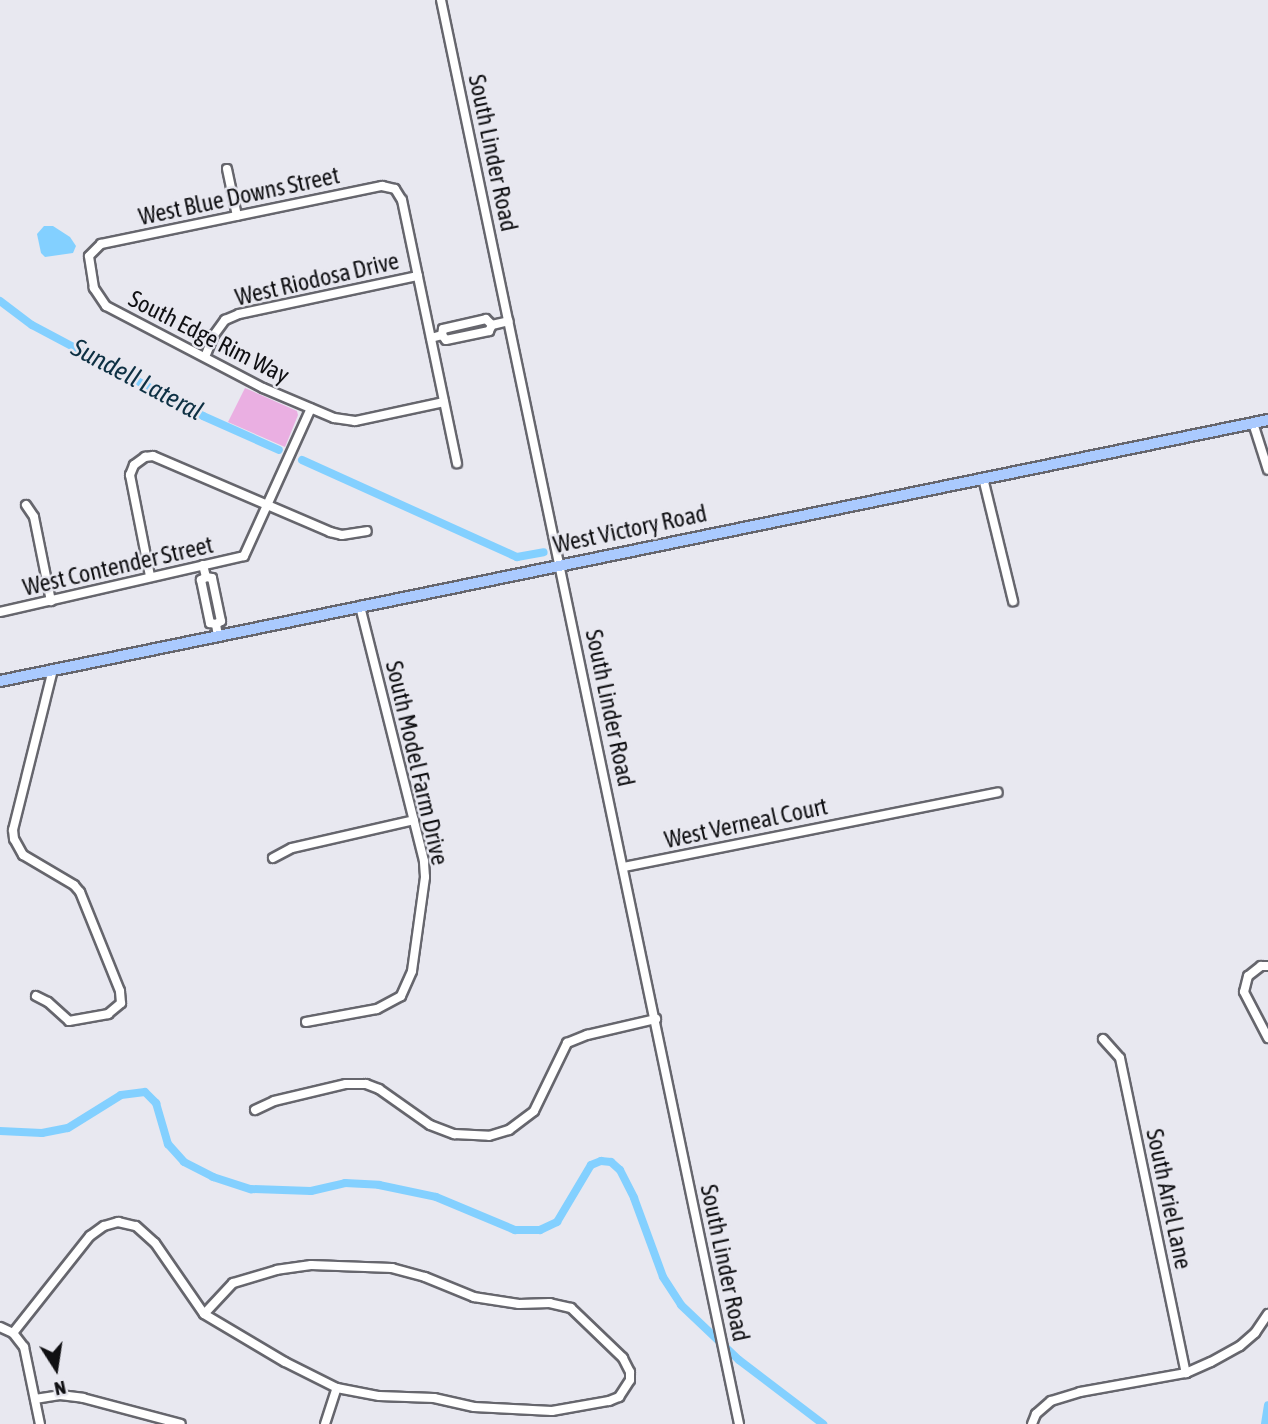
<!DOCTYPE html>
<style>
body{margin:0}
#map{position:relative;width:1268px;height:1424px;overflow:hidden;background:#e8e8f0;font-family:"Asap Condensed",sans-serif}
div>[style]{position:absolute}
.green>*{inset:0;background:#eaafe2}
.water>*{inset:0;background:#83d0ff}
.canal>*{height:8px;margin:-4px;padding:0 4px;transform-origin:4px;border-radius:4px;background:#83d0ff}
.roads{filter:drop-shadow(2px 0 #66666d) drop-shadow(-2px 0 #66666d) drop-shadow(0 2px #66666d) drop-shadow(0 -2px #66666d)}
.minor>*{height:8px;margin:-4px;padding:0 4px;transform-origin:4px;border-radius:4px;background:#fff}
.major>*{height:10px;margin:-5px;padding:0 5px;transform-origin:5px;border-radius:5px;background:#aacafe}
span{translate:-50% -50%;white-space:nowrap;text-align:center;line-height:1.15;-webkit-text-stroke:5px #e8e8f0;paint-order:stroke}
.street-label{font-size:24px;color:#101013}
.water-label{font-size:26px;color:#0d3043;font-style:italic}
.north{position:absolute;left:21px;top:1333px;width:70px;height:70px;-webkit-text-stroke:5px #e8e8f0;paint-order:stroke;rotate:168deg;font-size:19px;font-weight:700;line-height:28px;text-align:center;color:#101013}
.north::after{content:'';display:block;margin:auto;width:24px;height:32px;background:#101013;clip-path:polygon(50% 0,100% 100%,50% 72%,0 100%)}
</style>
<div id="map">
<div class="green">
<div style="clip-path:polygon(245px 388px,297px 411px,298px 415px,285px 447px,228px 422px)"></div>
</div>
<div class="water">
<div style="clip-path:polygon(44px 226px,53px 226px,70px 237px,76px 246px,73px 253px,45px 257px,41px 253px,37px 234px)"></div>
</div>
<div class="canal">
<div style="left:0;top:301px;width:40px;rotate:37deg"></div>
<div style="left:32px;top:325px;width:194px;rotate:28deg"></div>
<div style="left:203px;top:416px;width:83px;rotate:24.1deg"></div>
<div style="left:302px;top:460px;width:236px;rotate:24.3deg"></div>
<div style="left:517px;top:557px;width:27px;rotate:-10deg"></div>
<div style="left:0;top:1131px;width:42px;rotate:2.7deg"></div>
<div style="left:42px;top:1133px;width:26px;rotate:-11deg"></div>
<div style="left:68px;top:1128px;width:62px;rotate:-31.9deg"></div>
<div style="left:121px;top:1095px;width:24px;rotate:-7deg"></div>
<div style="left:145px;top:1092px;width:16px;rotate:45deg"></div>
<div style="left:156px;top:1103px;width:43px;rotate:73.7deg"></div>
<div style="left:168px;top:1144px;width:24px;rotate:48deg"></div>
<div style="left:184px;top:1162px;width:33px;rotate:27deg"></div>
<div style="left:213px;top:1177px;width:40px;rotate:18deg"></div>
<div style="left:251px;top:1189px;width:60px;rotate:1.9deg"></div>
<div style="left:311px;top:1191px;width:35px;rotate:-13deg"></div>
<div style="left:345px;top:1183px;width:34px;rotate:3deg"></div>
<div style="left:379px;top:1185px;width:58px;rotate:11.9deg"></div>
<div style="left:436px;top:1197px;width:86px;rotate:22.7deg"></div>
<div style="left:515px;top:1230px;width:25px"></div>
<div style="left:540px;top:1230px;width:19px;rotate:-25deg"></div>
<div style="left:557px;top:1222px;width:66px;rotate:-59.2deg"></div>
<div style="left:591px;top:1165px;width:11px;rotate:-22deg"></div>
<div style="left:601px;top:1161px;width:10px;rotate:6deg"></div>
<div style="left:611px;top:1162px;width:12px;rotate:42deg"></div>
<div style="left:620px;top:1170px;width:31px;rotate:63deg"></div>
<div style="left:634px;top:1198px;width:84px;rotate:69.8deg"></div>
<div style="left:663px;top:1277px;width:33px;rotate:57deg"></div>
<div style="left:681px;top:1305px;width:80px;rotate:43.5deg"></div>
<div style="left:739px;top:1360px;width:106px;rotate:37.3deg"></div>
<div style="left:1265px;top:1424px;width:19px;rotate:-81deg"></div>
</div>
<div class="roads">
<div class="minor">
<div style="left:441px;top:0;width:1455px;rotate:78.18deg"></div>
<div style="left:227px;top:169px;width:48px;rotate:78deg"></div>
<div style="left:442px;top:335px;width:6px;rotate:-81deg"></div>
<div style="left:443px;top:329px;width:44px;rotate:-13.1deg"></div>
<div style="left:486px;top:319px;width:8px;rotate:45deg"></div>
<div style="left:431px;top:338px;width:11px;rotate:-15deg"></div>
<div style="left:442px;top:335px;width:6px;rotate:51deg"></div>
<div style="left:446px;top:340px;width:44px;rotate:-11.8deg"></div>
<div style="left:489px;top:331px;width:7px;rotate:-63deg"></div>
<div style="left:492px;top:325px;width:17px;rotate:-13deg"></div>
<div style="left:205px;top:357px;width:24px;rotate:-68deg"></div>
<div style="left:214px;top:335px;width:19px;rotate:-54deg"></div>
<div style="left:225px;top:320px;width:15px;rotate:-23deg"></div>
<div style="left:239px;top:314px;width:183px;rotate:-12deg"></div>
<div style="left:444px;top:402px;width:91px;rotate:167.9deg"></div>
<div style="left:355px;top:421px;width:21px;rotate:-172deg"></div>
<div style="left:334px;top:418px;width:77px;rotate:-157.1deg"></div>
<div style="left:263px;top:388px;width:177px;rotate:-152.4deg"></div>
<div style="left:106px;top:306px;width:22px;rotate:-124deg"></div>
<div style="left:94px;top:288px;width:32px;rotate:-99deg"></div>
<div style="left:89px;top:256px;width:17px;rotate:-45deg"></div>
<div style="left:101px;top:244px;width:287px;rotate:-11.7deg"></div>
<div style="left:382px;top:186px;width:13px;rotate:13deg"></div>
<div style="left:395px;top:189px;width:13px;rotate:58deg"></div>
<div style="left:402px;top:200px;width:269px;rotate:78.2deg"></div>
<div style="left:1253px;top:423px;width:49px;rotate:72.3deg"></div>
<div style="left:983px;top:478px;width:127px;rotate:76.3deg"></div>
<div style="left:26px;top:505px;width:14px;rotate:56deg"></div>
<div style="left:34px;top:517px;width:86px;rotate:78.6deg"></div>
<div style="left:203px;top:565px;width:12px;rotate:76deg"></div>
<div style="left:206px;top:577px;width:6px;rotate:149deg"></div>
<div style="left:201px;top:580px;width:44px;rotate:78.2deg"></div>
<div style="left:210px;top:623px;width:6px;rotate:9deg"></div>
<div style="left:216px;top:624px;width:12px;rotate:81deg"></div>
<div style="left:150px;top:576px;width:103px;rotate:-101.2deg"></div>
<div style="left:130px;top:475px;width:11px;rotate:-68deg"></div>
<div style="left:134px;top:465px;width:14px;rotate:-36deg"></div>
<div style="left:145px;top:457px;width:8px;rotate:-7deg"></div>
<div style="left:153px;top:456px;width:193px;rotate:23.2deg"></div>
<div style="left:330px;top:532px;width:12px;rotate:14deg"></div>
<div style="left:342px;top:535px;width:25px;rotate:-9deg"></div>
<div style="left:206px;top:577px;width:6px;rotate:9deg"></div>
<div style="left:212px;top:578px;width:44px;rotate:78.2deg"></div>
<div style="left:221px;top:621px;width:6px;rotate:149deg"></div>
<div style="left:0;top:612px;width:250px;rotate:-12.9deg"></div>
<div style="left:244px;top:556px;width:162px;rotate:-65.6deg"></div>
<div style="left:273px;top:858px;width:21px;rotate:-28deg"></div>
<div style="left:292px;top:848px;width:125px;rotate:-12.9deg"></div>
<div style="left:624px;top:867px;width:381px;rotate:-11.3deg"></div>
<div style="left:1268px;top:966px;width:7px;rotate:180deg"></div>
<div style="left:1261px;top:966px;width:16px;rotate:142deg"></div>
<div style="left:1248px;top:976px;width:16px;rotate:104deg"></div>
<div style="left:1244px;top:992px;width:52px;rotate:62.4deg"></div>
<div style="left:36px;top:996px;width:13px;rotate:27deg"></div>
<div style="left:48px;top:1002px;width:28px;rotate:42deg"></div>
<div style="left:69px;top:1021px;width:40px;rotate:-10deg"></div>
<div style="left:108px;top:1014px;width:17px;rotate:-40deg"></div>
<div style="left:121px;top:1003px;width:12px;rotate:-95deg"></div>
<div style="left:120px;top:991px;width:107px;rotate:-112deg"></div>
<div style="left:80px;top:892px;width:9px;rotate:-131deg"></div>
<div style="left:74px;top:885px;width:59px;rotate:-149.5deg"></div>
<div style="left:23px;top:855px;width:18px;rotate:-119deg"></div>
<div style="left:14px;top:839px;width:9px;rotate:-96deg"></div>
<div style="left:13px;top:830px;width:165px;rotate:-76deg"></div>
<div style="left:306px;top:1022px;width:72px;rotate:-10.4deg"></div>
<div style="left:377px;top:1009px;width:27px;rotate:-28deg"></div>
<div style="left:401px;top:996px;width:27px;rotate:-66deg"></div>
<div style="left:412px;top:971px;width:95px;rotate:-82.1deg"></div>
<div style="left:425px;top:877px;width:16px;rotate:-94deg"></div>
<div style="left:424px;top:861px;width:263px;rotate:-104.1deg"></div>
<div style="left:1103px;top:1039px;width:25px;rotate:48deg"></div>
<div style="left:1120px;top:1058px;width:322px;rotate:78.2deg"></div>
<div style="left:255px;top:1110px;width:21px;rotate:-25deg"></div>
<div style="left:274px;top:1101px;width:74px;rotate:-13.3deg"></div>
<div style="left:346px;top:1084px;width:20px"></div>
<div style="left:366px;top:1084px;width:14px;rotate:21deg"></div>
<div style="left:379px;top:1089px;width:62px;rotate:35.2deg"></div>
<div style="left:430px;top:1125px;width:26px;rotate:21deg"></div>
<div style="left:454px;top:1134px;width:35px;rotate:3deg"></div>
<div style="left:489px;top:1136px;width:21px;rotate:-17deg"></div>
<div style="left:509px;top:1130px;width:31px;rotate:-37deg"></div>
<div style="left:534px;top:1111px;width:76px;rotate:-64.1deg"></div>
<div style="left:567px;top:1043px;width:22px;rotate:-22deg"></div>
<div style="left:587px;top:1035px;width:71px;rotate:-13.1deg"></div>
<div style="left:0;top:1327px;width:14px;rotate:25deg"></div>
<div style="left:13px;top:1333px;width:18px;rotate:52deg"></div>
<div style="left:24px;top:1347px;width:79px;rotate:78.3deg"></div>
<div style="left:13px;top:1333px;width:124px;rotate:-51.6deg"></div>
<div style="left:90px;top:1236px;width:17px;rotate:-36deg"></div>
<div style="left:104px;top:1226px;width:15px;rotate:-16deg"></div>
<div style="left:118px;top:1222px;width:18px;rotate:13deg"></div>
<div style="left:136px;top:1226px;width:25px;rotate:42deg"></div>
<div style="left:155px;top:1243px;width:86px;rotate:55.4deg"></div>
<div style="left:204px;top:1314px;width:94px;rotate:30.7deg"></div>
<div style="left:285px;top:1362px;width:58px;rotate:26.6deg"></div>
<div style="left:337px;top:1388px;width:43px;rotate:10.8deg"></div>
<div style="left:379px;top:1396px;width:55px;rotate:2.1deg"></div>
<div style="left:434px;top:1398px;width:41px;rotate:12.7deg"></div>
<div style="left:474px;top:1407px;width:78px;rotate:2.9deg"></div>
<div style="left:552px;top:1411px;width:58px;rotate:-10deg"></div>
<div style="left:609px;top:1401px;width:11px;rotate:-22deg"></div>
<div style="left:619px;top:1397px;width:20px;rotate:-57deg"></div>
<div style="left:630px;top:1380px;width:8px;rotate:-90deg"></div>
<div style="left:630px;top:1372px;width:16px;rotate:-117deg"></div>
<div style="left:623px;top:1358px;width:72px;rotate:-136.1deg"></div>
<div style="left:571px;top:1308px;width:22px;rotate:-167deg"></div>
<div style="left:550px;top:1303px;width:31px;rotate:178deg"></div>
<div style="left:519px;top:1304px;width:46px;rotate:-171.2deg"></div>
<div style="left:474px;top:1297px;width:53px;rotate:-157.8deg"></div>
<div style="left:425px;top:1277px;width:34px;rotate:-165deg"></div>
<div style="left:392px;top:1268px;width:81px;rotate:-177.9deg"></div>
<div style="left:311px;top:1265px;width:34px;rotate:172deg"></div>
<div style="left:277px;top:1270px;width:46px;rotate:163.5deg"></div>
<div style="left:233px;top:1283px;width:42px;rotate:133.1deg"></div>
<div style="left:35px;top:1399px;width:25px;rotate:-9deg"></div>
<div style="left:60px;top:1395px;width:23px;rotate:7deg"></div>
<div style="left:83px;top:1398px;width:101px;rotate:14.9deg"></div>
<div style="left:325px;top:1424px;width:38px;rotate:-72deg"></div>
<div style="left:1032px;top:1424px;width:11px;rotate:-68deg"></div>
<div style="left:1036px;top:1414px;width:20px;rotate:-41deg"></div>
<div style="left:1051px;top:1401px;width:30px;rotate:-17deg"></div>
<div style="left:1080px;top:1392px;width:108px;rotate:-10.2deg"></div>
<div style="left:1186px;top:1373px;width:27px;rotate:-24deg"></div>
<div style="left:1211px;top:1362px;width:33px;rotate:-29deg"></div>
<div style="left:1240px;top:1346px;width:20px;rotate:-41deg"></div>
<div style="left:1255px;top:1333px;width:23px;rotate:-56deg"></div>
</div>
<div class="major">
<div style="left:0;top:681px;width:1295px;rotate:-11.63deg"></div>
</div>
</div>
<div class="street-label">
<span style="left:493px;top:153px;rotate:78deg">South Linder Road</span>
<span style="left:239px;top:196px;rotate:-12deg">West Blue Downs Street</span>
<span style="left:317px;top:279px;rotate:-13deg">West Riodosa Drive</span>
<span style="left:209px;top:337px;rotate:27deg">South Edge Rim Way</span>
<span style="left:630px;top:529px;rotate:-12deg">West Victory Road</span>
<span style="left:118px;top:566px;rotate:-13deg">West Contender Street</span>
<span style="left:610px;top:708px;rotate:78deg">South Linder Road</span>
<span style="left:417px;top:763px;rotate:77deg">South Model Farm Drive</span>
<span style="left:746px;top:823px;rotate:-12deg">West Verneal Court</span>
<span style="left:1169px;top:1199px;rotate:78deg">South Ariel Lane</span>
<span style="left:725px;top:1263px;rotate:78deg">South Linder Road</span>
</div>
<div class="water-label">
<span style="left:137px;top:380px;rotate:28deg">Sundell Lateral</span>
</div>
<div class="north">N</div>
</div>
